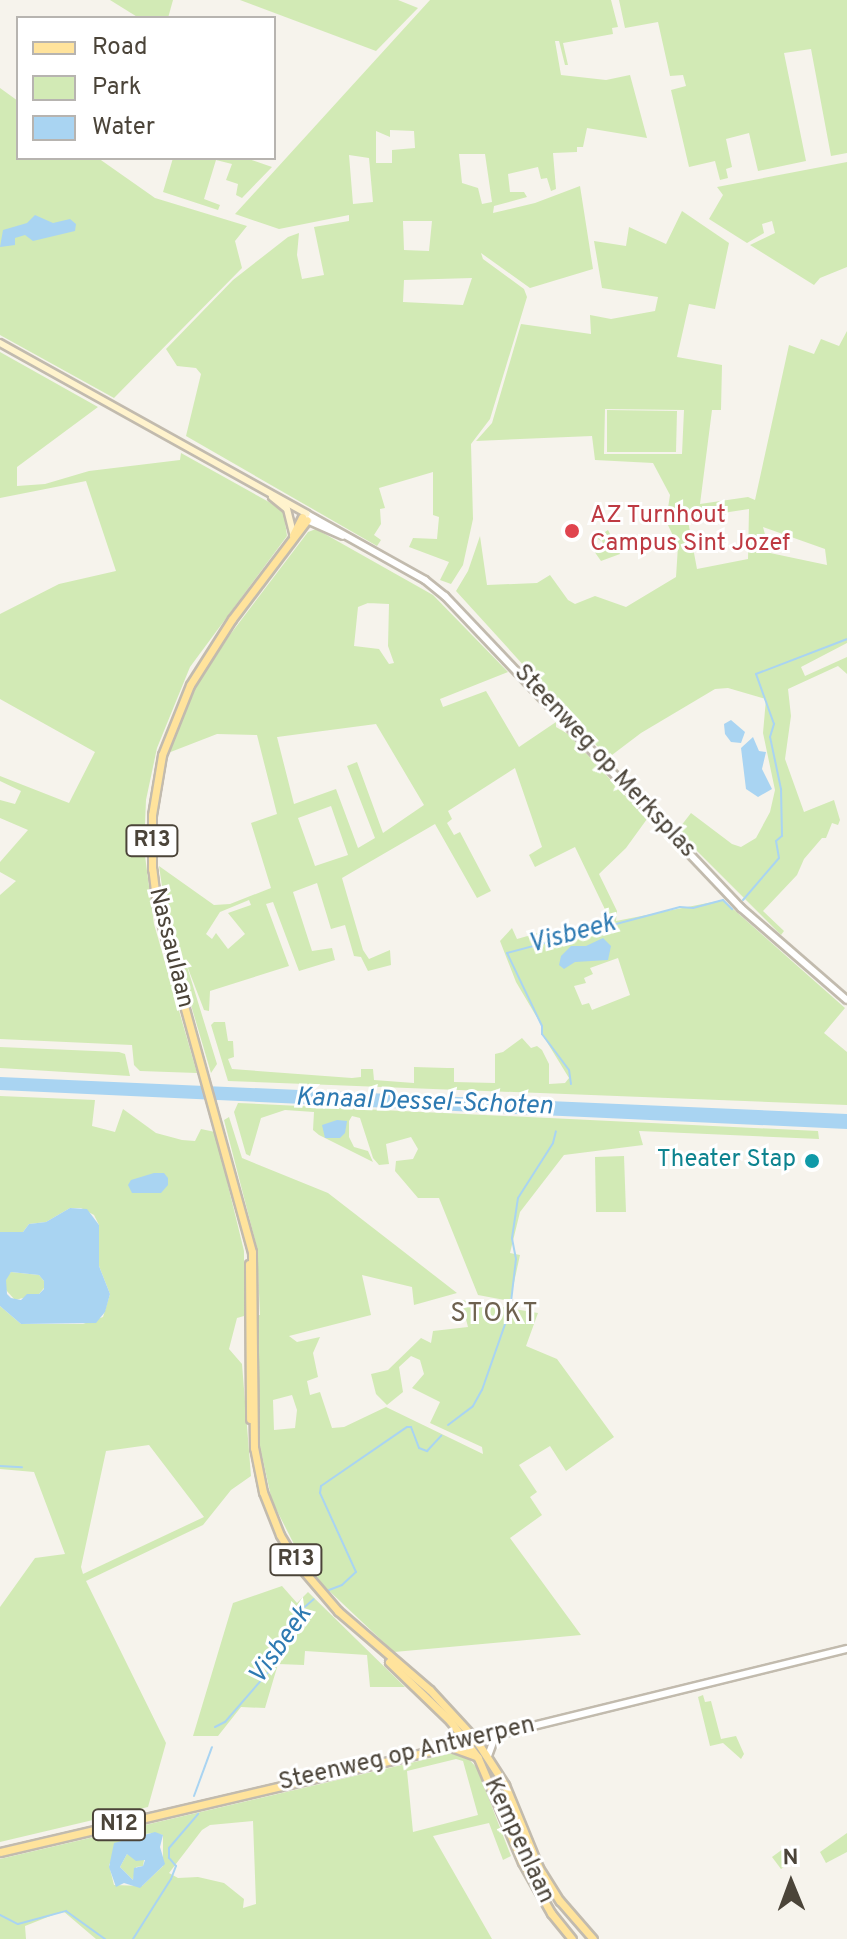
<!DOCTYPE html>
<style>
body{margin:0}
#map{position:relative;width:847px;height:1939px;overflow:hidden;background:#f6f3ec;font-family:Overpass,sans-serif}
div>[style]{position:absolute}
.green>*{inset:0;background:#d2eab5}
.water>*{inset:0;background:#a9d4f2}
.stream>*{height:2px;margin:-1px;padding:0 1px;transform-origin:1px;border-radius:1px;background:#a9d4f2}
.roads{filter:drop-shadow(2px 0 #c2bbae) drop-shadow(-2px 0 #c2bbae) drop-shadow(0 2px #c2bbae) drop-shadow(0 -2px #c2bbae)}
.tertiary>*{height:6px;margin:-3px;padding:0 3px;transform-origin:3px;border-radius:3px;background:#fff}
.secondary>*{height:6px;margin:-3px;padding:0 3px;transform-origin:3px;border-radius:3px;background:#fff3cd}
.primary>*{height:7px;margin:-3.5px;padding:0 3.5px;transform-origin:3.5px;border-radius:3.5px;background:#ffe39c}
.dots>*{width:22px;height:22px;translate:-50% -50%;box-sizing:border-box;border:4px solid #fff;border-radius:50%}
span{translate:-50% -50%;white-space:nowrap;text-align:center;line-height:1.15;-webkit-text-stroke:6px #fff;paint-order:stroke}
.shield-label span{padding:2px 6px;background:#fff;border:2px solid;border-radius:6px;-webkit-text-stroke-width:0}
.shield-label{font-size:22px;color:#4b4439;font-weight:700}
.health-label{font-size:24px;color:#be3a42}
.left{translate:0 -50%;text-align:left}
.street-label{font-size:24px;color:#4b4439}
.culture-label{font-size:24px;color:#0d838f}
.right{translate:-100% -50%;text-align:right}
.water-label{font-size:26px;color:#2e7ab2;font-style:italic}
.neighbourhood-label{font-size:26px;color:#6e6250;letter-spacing:2px}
.legend{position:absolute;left:16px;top:16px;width:260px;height:144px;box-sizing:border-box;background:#fff;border:2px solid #b7b4b0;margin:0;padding:10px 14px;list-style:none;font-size:24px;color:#4b4439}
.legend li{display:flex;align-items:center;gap:16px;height:40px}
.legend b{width:40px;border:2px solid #b7b4b0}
.north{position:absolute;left:751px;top:1843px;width:80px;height:80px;-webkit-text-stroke:6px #fff;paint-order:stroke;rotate:359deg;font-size:22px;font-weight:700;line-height:32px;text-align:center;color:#4b4439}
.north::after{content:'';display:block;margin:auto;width:28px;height:36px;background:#4b4439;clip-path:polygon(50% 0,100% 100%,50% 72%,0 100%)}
</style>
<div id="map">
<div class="green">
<div style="clip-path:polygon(110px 0,173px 0,168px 18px,139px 18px)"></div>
<div style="clip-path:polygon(240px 0,398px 0,418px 8px,376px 51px)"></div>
<div style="clip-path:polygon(evenodd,430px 0,611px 0,618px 27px,612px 28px,613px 34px,563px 43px,568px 65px,565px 65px,559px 41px,555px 41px,561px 75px,606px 80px,630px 75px,647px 138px,587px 128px,583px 147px,577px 147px,577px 152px,553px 153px,556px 189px,551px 191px,547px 178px,541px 179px,538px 167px,508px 174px,510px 192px,524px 192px,527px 197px,494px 206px,493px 213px,535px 203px,580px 186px,593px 269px,530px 288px,481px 253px,483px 259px,524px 289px,527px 297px,490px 419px,471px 444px,473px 519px,463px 565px,451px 584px,440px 580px,449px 562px,409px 547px,413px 538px,437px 539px,439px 517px,433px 515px,433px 472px,379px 488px,385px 508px,380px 509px,381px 524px,374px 535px,381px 540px,377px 546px,186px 436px,201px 374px,196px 368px,177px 366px,166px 349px,233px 280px,288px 237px,299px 233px,297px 255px,302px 279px,324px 275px,314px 227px,349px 221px,349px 215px,279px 229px,235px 214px,430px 0,390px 130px,414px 131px,415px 148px,392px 150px,392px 163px,376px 163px,376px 131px,390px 137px,390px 130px,430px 0,459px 154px,485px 154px,492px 202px,482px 204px,478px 188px,462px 183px,459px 154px,430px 0,349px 155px,369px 158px,373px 202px,353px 204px,349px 155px,430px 0,403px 221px,432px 221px,429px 251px,404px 250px,403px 221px,430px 0,472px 278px,463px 305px,403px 302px,404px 280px,472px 278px)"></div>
<div style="clip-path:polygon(619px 0,847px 0,847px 153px,831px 156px,811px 49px,784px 53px,806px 161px,758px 171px,749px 133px,726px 139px,732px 167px,726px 169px,728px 178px,720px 180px,715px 161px,689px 167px,671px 90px,686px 86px,683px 75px,670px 76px,658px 22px,625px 28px)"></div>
<div style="clip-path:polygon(0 88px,18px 101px,18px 158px,98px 158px,155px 198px,247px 226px,235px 241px,242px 268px,114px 398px,0 335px)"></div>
<div style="clip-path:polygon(173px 158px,246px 158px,272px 167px,242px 198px,236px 195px,238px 184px,226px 180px,232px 164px,216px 160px,204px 199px,220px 205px,218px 210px,163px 192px)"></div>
<div style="clip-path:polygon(847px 162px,847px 267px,820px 278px,814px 285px,750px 245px,775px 233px,772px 221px,762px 224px,764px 233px,747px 243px,709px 219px,723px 195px,717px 187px)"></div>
<div style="clip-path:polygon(evenodd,682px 211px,729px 243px,715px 309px,689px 304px,677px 357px,722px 365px,721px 410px,712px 410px,700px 504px,748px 497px,755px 500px,789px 345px,814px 354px,821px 339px,839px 346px,847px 331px,847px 643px,801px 667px,805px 676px,847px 657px,847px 674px,838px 666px,788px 689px,791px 716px,785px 759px,804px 812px,834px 800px,840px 820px,838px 825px,832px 823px,826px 838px,822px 838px,804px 859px,797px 875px,763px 911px,784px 931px,781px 935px,677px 831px,691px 813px,732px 844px,741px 847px,756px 838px,770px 812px,775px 790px,763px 733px,766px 699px,728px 688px,715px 689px,641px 733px,608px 758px,456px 591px,468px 571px,480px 536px,487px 585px,537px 583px,550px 575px,568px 600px,575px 604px,595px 596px,626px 607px,676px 577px,678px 546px,666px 521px,670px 495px,653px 463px,595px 460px,592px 436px,476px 441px,492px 423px,521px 324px,591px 334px,590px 315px,611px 319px,655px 311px,658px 297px,602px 288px,594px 241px,626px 246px,629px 227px,666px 244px,682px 211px,605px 409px,684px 410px,682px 454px,604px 454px,605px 409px,682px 211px,749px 509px,748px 559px,697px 569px,688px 521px,680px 517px,684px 512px,696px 517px,749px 509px,682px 211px,763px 527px,825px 549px,827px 565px,770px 553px,763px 527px)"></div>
<div style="clip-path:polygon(0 352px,98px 407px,17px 467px,17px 486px,45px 484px,89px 471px,180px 460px,181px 453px,278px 507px,284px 514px,287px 536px,190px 667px,157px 748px,146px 800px,144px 848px,154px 924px,197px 1073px,140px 1071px,134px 1065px,132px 1045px,0 1039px,0 895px,16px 881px,0 872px,0 862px,28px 830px,0 818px,0 800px,15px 804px,21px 791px,0 781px,0 776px,69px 803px,95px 752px,0 699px,0 614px,59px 584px,116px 571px,86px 481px,0 498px)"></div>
<div style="clip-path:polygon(607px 410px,677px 411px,676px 452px,607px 452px)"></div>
<div style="clip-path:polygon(evenodd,316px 529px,433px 595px,508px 672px,440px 699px,443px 707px,486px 691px,519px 747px,556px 722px,556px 727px,568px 734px,647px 819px,626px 848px,599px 874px,617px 911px,616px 921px,723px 900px,845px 1008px,824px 1033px,847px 1052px,847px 1105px,228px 1081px,211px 1025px,214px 1022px,225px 1022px,228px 1041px,233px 1041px,234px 1057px,228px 1059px,232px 1069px,352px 1078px,361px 1077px,361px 1069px,373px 1069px,374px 1080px,414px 1083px,414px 1067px,447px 1068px,454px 1068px,454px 1082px,495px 1083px,495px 1054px,503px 1052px,522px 1038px,531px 1048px,537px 1046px,542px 1050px,549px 1064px,549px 1084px,565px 1083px,569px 1078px,542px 1034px,542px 1026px,516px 982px,500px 941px,512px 928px,517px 939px,538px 933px,543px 942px,612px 924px,575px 847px,535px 867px,529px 855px,542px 847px,515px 768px,448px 811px,452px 819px,447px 823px,454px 835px,460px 832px,491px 891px,477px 898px,435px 824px,342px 878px,363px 950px,369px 959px,390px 950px,391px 965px,368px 971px,361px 957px,354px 956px,345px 925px,331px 929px,317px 883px,293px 892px,312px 951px,332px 948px,335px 960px,299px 971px,273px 902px,266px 904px,289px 966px,210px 991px,209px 1011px,204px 1010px,186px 963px,217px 1064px,211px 1073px,168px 927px,159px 866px,214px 905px,230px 904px,271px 888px,251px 823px,277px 814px,257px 735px,217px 734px,168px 753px,197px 685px,229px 636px,308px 532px,316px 529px,368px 603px,389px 604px,388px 646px,394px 663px,389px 664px,379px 649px,354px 646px,358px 607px,368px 603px,316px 529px,376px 724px,424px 805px,383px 833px,357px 762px,347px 766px,375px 838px,358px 848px,336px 789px,294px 804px,277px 737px,376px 724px,316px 529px,331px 806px,348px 855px,315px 866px,298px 818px,331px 806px,316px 529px,249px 900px,251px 905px,228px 913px,245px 934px,228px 949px,216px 933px,212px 939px,206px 934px,220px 912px,249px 900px,316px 529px,618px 958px,630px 995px,592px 1010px,589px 1003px,582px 1005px,574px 986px,586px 983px,584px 978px,593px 974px,590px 968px,618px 958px)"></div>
<div style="clip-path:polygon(608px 530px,620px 554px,601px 561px,594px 551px,603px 542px,596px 538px)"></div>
<div style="clip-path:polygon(0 1047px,119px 1052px,125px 1054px,130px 1076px,0 1068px)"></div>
<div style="clip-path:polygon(evenodd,0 1096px,95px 1100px,92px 1126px,115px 1132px,123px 1109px,156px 1133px,182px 1140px,195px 1141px,201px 1129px,215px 1132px,244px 1251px,244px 1316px,237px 1318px,229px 1349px,242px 1364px,251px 1476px,231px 1490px,203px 1525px,86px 1581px,166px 1743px,148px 1807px,0 1842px,0 1607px,35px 1558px,65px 1554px,34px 1472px,0 1469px,0 1306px,21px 1324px,83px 1324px,103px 1317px,110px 1294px,99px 1266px,99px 1225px,94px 1215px,81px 1208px,70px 1208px,46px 1222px,29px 1224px,23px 1232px,0 1232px,0 1096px,149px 1445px,204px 1517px,83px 1574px,81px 1567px,106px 1451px,149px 1445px)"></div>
<div style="clip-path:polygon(238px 1103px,818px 1131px,819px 1139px,639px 1131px,643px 1145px,564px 1155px,520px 1212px,510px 1253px,520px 1255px,510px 1301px,478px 1295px,439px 1198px,418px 1198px,395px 1171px,396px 1161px,413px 1159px,418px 1149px,411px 1137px,386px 1144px,389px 1164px,379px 1165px,373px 1158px,360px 1118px,352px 1116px,349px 1121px,349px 1137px,354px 1147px,368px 1151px,373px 1162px,319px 1135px,313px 1130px,314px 1112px,285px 1110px,261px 1118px,250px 1156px,246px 1154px,234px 1112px)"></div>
<div style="clip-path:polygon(evenodd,229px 1117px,242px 1158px,328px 1193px,457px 1293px,414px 1305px,412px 1287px,362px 1275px,371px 1315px,289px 1336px,297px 1342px,320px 1337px,313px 1353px,318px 1377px,307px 1381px,310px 1395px,320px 1392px,332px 1428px,344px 1427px,386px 1407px,483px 1454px,482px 1447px,430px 1423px,440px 1402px,412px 1388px,424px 1374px,420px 1360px,411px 1356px,399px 1367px,403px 1392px,387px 1405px,376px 1394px,371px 1374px,388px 1370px,421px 1338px,431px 1343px,433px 1331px,468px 1327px,461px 1300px,538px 1313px,526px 1346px,557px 1359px,614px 1437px,566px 1471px,550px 1446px,519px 1465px,537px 1492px,530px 1497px,542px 1515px,510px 1538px,581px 1635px,394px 1652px,324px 1586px,298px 1552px,272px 1501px,256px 1429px,257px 1315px,260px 1315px,257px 1248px,224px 1120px,229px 1117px,292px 1395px,297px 1410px,295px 1428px,274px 1430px,273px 1400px,292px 1395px)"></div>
<div style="clip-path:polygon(624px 1156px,626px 1212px,596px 1212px,595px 1157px)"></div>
<div style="clip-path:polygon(11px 1272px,39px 1275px,44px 1281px,44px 1288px,39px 1294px,15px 1300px,6px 1290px,6px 1277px)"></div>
<div style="clip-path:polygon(282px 1586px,297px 1603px,308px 1592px,405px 1687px,370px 1687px,367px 1655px,305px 1651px,304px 1665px,278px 1664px,265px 1708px,241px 1707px,218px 1736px,193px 1736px,233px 1603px)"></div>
<div style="clip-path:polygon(703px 1695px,705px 1702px,711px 1701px,721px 1739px,736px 1736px,744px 1754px,741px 1759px,723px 1743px,710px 1746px,698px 1697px)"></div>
<div style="clip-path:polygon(evenodd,453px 1753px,466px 1756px,477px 1768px,511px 1856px,503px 1860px,489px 1823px,433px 1836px,492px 1939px,96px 1939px,63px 1911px,25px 1926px,26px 1939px,0 1939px,0 1859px,453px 1753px,456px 1759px,463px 1761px,478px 1815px,413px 1832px,407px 1771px,456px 1759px,453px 1753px,253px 1821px,256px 1904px,243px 1908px,244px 1899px,224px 1883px,198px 1877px,178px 1878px,169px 1873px,202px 1830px,210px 1825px,253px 1821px,453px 1753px,151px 1833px,163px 1835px,163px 1866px,142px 1886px,114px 1885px,109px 1865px,123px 1838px,151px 1833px)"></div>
<div style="clip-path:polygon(847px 1833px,847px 1852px,826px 1863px,820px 1852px)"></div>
<div style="clip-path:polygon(787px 1846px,796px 1858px,781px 1869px,772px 1857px)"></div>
<div style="clip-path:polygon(127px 1854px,144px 1860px,143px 1866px,136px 1867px,133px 1880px,120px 1867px)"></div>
</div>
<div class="water">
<div style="clip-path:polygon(35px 215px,53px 223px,70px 219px,76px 224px,75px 231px,33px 241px,25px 235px,15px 238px,15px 245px,0 247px,3px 230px,27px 223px)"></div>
<div style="clip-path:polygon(731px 720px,745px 732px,741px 743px,731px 742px,725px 734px,724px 724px)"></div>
<div style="clip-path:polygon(753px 737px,759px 751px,766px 752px,762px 769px,772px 789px,758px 797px,746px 789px,741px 748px)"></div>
<div style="clip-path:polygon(603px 938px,611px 946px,608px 960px,575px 962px,564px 969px,559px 965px,561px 956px,571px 946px,586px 946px)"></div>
<div style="clip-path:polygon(0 1077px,847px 1114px,847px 1129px,0 1090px)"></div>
<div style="clip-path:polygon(337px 1120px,347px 1121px,345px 1133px,340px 1138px,325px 1138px,322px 1125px)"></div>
<div style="clip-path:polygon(154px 1173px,164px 1173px,168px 1178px,168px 1185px,161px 1193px,132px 1193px,128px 1185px,131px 1180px)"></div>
<div style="clip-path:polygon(evenodd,70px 1208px,87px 1209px,99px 1225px,99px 1266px,110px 1294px,105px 1312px,96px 1323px,21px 1324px,0 1306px,0 1232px,23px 1232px,29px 1224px,46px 1222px,70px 1208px,11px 1272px,39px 1275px,44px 1281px,44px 1289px,39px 1294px,27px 1294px,21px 1300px,11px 1298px,7px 1294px,6px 1280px,11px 1272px)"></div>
<div style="clip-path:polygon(evenodd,155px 1832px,163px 1835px,160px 1847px,165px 1864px,140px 1888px,124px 1883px,116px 1887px,109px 1867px,114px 1843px,155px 1832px,127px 1854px,136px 1861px,145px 1860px,143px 1866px,134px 1868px,133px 1880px,120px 1867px,127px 1854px)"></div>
</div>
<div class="stream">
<div style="left:743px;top:900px;width:55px;rotate:-49.4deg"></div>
<div style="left:779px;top:858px;width:17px;rotate:-100deg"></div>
<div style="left:776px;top:841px;width:8px;rotate:-40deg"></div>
<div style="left:782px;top:836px;width:47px;rotate:-91.2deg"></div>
<div style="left:781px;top:789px;width:53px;rotate:-101.9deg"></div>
<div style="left:770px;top:737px;width:14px;rotate:-73deg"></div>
<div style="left:774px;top:724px;width:53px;rotate:-109.8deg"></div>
<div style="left:756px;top:674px;width:97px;rotate:-21deg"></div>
<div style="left:571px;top:1084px;width:14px;rotate:-98deg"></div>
<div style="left:569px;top:1070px;width:45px;rotate:-126.9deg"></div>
<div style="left:542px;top:1034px;width:8px;rotate:-90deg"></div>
<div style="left:542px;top:1026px;width:81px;rotate:-115.6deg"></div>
<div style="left:507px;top:953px;width:179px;rotate:-14.9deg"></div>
<div style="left:680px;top:907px;width:13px;rotate:4deg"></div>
<div style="left:693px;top:908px;width:31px;rotate:-15deg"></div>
<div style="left:723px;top:900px;width:13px;rotate:45deg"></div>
<div style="left:511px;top:1302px;width:43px;rotate:-83.4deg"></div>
<div style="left:516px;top:1259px;width:21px;rotate:-101deg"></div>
<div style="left:512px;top:1238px;width:40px;rotate:-81.5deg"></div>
<div style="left:518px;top:1198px;width:65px;rotate:-57.5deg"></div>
<div style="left:553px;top:1143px;width:12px;rotate:-76deg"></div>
<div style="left:448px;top:1425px;width:31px;rotate:-37deg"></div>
<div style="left:473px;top:1406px;width:18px;rotate:-61deg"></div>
<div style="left:482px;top:1390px;width:88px;rotate:-70.7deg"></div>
<div style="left:0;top:1466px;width:22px;rotate:3deg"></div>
<div style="left:329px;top:1590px;width:14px;rotate:-21deg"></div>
<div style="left:342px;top:1585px;width:19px;rotate:-43deg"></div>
<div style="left:356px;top:1572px;width:87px;rotate:-114.5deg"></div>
<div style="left:320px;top:1493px;width:7px;rotate:-82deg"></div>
<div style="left:321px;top:1486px;width:104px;rotate:-34.5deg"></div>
<div style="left:407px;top:1427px;width:4px"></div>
<div style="left:411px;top:1427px;width:22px;rotate:69deg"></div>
<div style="left:419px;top:1448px;width:9px;rotate:21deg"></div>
<div style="left:427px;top:1451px;width:21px;rotate:-47deg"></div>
<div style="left:215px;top:1727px;width:11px;rotate:-27deg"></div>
<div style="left:225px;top:1722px;width:69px;rotate:-49.1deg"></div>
<div style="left:270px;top:1670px;width:66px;rotate:-63deg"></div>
<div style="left:300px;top:1611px;width:18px;rotate:-41deg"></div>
<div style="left:194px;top:1796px;width:52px;rotate:-69.8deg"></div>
<div style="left:0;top:1915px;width:20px;rotate:27deg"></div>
<div style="left:18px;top:1924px;width:50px;rotate:-15.2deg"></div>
<div style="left:66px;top:1911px;width:48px;rotate:35.7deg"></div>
<div style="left:133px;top:1939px;width:71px;rotate:-57.7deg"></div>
<div style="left:171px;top:1879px;width:14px;rotate:-69deg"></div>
<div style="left:176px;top:1866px;width:11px;rotate:-131deg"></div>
<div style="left:169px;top:1858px;width:10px;rotate:-90deg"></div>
<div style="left:169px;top:1848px;width:45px;rotate:-49.5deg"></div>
</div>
<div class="roads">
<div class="tertiary">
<div style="left:307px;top:514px;width:135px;rotate:29.2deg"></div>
<div style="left:425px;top:580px;width:26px;rotate:39deg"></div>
<div style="left:445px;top:596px;width:430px;rotate:46.5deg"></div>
<div style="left:741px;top:908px;width:140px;rotate:41deg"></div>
<div style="left:307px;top:520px;width:39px;rotate:24deg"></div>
<div style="left:476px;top:1740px;width:382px;rotate:-13.8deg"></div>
<div style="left:488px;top:1756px;width:23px;rotate:-70deg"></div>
</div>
<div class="secondary">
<div style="left:0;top:343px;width:351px;rotate:29.1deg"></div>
<div style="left:272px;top:497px;width:19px;rotate:39deg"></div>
<div style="left:287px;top:509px;width:25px;rotate:76deg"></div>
</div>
<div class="primary">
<div style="left:293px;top:535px;width:20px;rotate:-63deg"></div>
<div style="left:249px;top:1264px;width:155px;rotate:89.6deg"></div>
<div style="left:254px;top:1447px;width:46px;rotate:78.7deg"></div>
<div style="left:263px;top:1492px;width:46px;rotate:68.4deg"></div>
<div style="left:280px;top:1535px;width:31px;rotate:59deg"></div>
<div style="left:296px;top:1562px;width:65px;rotate:49.4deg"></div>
<div style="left:338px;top:1611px;width:121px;rotate:40.7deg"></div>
<div style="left:430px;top:1690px;width:68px;rotate:47.4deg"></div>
<div style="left:476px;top:1740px;width:54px;rotate:57.2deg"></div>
<div style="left:505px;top:1785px;width:90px;rotate:67.7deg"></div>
<div style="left:539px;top:1868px;width:39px;rotate:58deg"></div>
<div style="left:560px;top:1901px;width:50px;rotate:49deg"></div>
<div style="left:254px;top:1448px;width:196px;rotate:-90.6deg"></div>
<div style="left:252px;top:1252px;width:358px;rotate:-105.4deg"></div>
<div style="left:157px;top:907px;width:38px;rotate:-97deg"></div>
<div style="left:152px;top:869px;width:54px;rotate:-90deg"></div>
<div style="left:152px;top:815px;width:61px;rotate:-80.5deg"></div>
<div style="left:162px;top:755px;width:75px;rotate:-68.2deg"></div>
<div style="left:190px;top:685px;width:78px;rotate:-57.5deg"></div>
<div style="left:232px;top:619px;width:124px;rotate:-52.9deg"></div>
<div style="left:389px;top:1662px;width:85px;rotate:44deg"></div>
<div style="left:450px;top:1721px;width:46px;rotate:52.9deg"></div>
<div style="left:478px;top:1758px;width:113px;rotate:67.1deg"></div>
<div style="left:522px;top:1862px;width:59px;rotate:60.4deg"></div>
<div style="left:551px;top:1913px;width:33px;rotate:51deg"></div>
<div style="left:451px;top:1747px;width:27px;rotate:20deg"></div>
<div style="left:0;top:1852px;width:489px;rotate:-13.2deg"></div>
</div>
</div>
<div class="dots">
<div style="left:572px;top:531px;background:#e0444e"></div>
<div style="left:812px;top:1161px;background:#0f9aa8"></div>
</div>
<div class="shield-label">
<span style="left:152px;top:841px">R13</span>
<span style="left:296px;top:1560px">R13</span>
<span style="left:119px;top:1825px">N12</span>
</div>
<div class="health-label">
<span class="left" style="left:590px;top:531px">AZ Turnhout<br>Campus Sint Jozef</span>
</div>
<div class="street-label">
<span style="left:604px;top:762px;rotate:47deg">Steenweg op Merksplas</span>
<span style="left:170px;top:948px;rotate:76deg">Nassaulaan</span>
<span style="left:407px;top:1755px;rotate:-13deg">Steenweg op Antwerpen</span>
<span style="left:518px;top:1841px;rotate:65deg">Kempenlaan</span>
</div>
<div class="culture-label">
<span class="right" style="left:796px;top:1161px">Theater Stap</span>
</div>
<div class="water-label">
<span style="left:572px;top:935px;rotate:-15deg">Visbeek</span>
<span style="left:424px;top:1103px;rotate:2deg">Kanaal Dessel-Schoten</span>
<span style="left:281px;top:1646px;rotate:-55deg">Visbeek</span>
</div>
<div class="neighbourhood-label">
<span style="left:495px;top:1315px">STOKT</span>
</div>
<ul class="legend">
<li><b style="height:10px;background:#ffe39c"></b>Road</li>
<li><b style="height:22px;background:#d2eab5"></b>Park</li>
<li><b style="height:22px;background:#a9d4f2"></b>Water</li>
</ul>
<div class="north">N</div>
</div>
